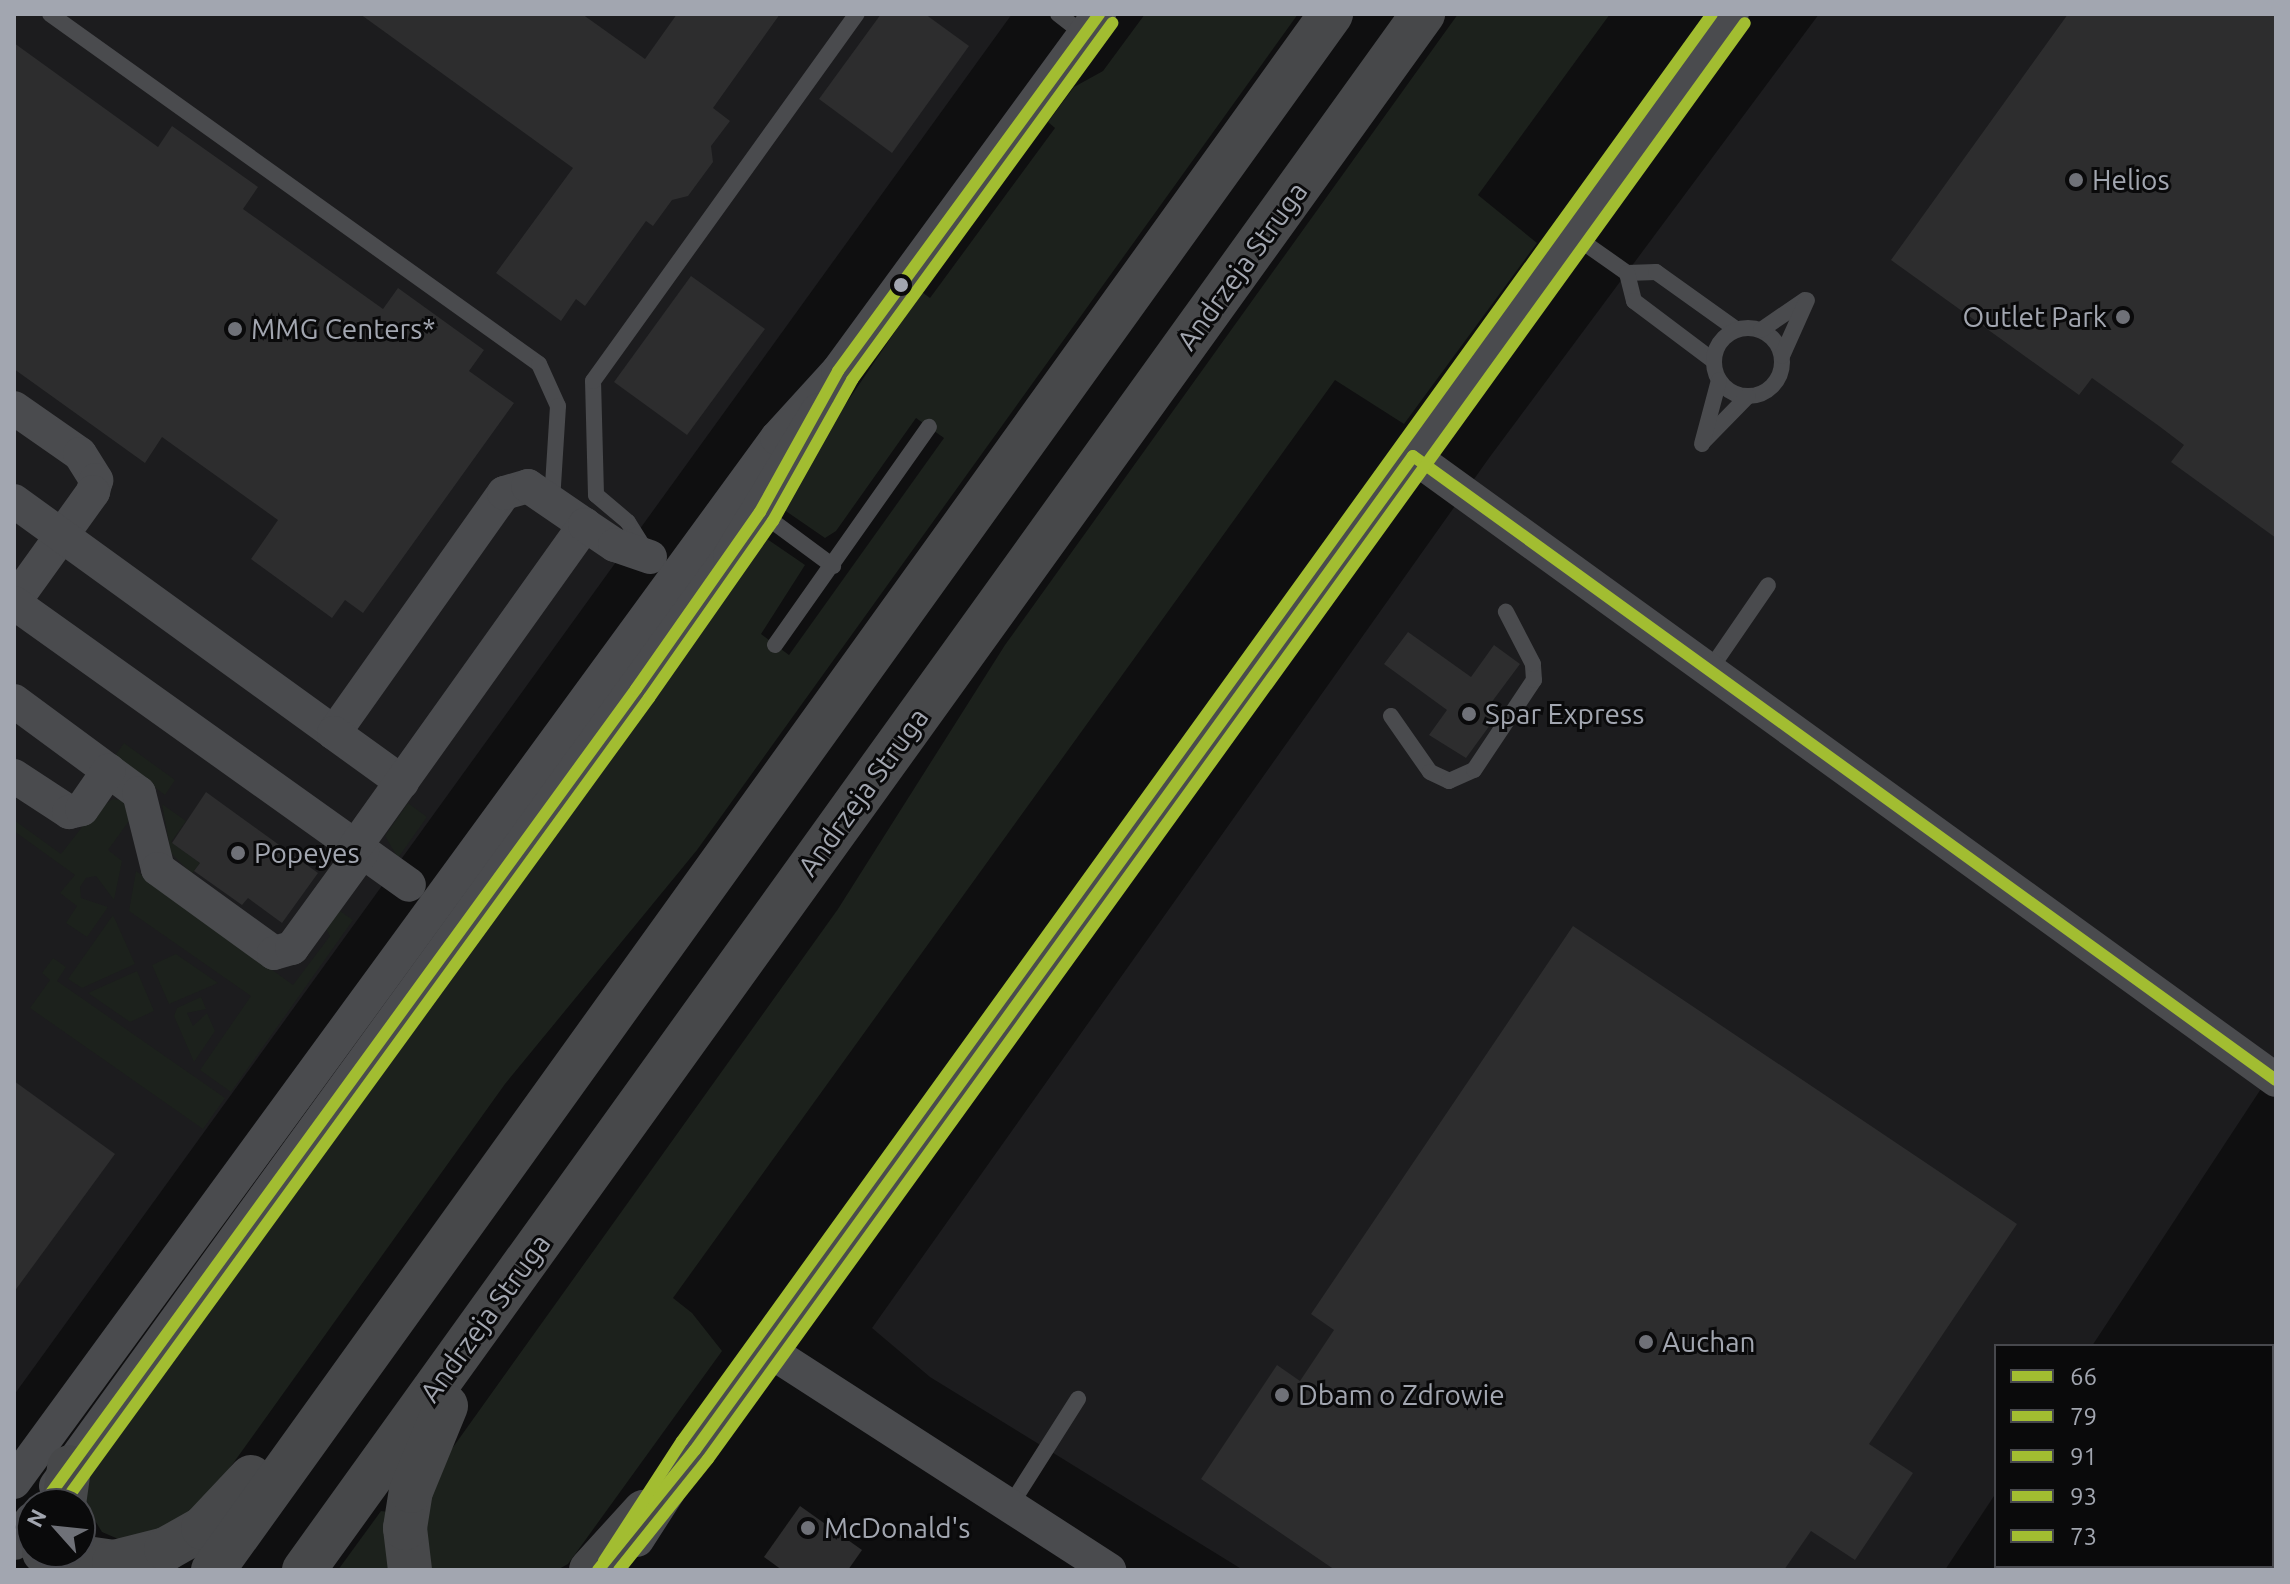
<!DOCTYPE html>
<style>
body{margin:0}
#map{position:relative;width:2290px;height:1584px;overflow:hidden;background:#0f0f10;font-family:Ubuntu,sans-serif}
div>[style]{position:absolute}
.built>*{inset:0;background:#1c1c1e}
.green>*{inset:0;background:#1c211c}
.building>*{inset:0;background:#2d2d2e}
.lane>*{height:16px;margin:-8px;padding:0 8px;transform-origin:8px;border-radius:8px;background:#4a4b4e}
.lane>.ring{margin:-8px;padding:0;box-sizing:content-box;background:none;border:16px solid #4a4b4e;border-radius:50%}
.street>*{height:34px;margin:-17px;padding:0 17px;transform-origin:17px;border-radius:17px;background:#4a4b4e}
.primary>*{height:44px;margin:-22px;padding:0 22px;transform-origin:22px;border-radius:22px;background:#47484a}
.bus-1>*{height:12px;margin:-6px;padding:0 6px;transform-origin:6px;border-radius:6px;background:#a2bd31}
.bus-2>*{height:12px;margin:-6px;padding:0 6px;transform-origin:6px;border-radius:6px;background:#a2bd31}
.bus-3>*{height:12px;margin:-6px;padding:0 6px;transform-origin:6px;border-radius:6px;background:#a2bd31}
.bus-4>*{height:12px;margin:-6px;padding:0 6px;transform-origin:6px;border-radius:6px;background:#a2bd31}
.bus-5>*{height:12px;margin:-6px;padding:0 6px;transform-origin:6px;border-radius:6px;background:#a2bd31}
.dots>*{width:22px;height:22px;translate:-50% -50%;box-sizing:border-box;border:4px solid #0a0a0b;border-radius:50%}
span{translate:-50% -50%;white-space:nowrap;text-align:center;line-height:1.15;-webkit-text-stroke:6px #0a0a0b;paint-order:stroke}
.poi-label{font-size:28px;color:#a2a6b0}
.left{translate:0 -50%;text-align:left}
.right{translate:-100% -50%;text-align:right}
.street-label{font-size:28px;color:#a2a6b0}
.frame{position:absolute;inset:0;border:16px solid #a2a6b0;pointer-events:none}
.legend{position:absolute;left:1994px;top:1344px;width:280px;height:224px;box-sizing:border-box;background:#0a0a0b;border:2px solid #47484d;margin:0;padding:10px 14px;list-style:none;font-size:24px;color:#a2a6b0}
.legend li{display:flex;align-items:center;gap:16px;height:40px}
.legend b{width:40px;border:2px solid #47484d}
.north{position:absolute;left:16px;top:1488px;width:80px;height:80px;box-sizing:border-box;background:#0a0a0b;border:2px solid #47484d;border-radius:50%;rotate:297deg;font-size:22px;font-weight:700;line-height:32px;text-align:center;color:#a2a6b0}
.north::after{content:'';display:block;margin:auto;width:28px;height:36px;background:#6f7178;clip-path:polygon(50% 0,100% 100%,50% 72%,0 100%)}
</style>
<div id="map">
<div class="built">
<div style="clip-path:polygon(14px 14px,1012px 14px,14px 1395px)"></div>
<div style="clip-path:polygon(1819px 14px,2276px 14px,2276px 1066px,2092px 1346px,1996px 1346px,1996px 1493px,1945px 1570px,1243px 1570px,930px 1377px,872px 1328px,1489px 458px)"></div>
</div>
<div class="green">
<div style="clip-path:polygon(1145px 14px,1298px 14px,697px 850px,505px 1084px,214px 1490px,185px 1520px,123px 1541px,102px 1532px,83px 1501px,84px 1483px,98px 1445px,760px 534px,805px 565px,761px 634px,789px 655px,944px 438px,916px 418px,836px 531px,825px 538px,777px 505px,922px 292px,930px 298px,1055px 128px,1048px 122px,1074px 87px,1103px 71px)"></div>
<div style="clip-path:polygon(1458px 14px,1610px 14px,1478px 195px,1537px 243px,1404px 424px,1335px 380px,673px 1298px,692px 1313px,722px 1351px,568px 1564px,557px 1570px,429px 1570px,421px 1535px,441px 1464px,838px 909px,1005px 645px)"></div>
<div style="clip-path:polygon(124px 743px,175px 780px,165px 795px,114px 757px)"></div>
<div style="clip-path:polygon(113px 799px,124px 801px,129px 821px,108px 850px,122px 861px,114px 900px,96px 876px,86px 878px,80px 887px,81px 898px,108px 907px,87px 937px,66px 923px,77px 906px,60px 893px,75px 875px,14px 831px,14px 820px,61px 854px,93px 813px)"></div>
<div style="clip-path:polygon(408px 803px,427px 817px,398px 858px,385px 836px)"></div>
<div style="clip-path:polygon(162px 804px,186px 821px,171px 842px,200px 863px,192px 874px,171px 853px)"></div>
<div style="clip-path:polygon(136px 871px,293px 985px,330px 936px,323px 923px,334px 907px,353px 920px,231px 1092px,200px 1070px,251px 996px,129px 911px)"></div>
<div style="clip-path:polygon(113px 915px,135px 964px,82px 988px,68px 979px)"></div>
<div style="clip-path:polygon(176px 954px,218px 983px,169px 1004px,152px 965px)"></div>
<div style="clip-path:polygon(53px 958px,66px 967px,57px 981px,225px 1098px,203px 1129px,30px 1008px,50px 980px,42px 973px)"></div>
<div style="clip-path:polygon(137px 971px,154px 1011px,130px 1022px,88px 993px)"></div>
<div style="clip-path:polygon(201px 997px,206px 1009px,187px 1013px,193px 1026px,207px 1013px,215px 1031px,194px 1062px,174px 1016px,177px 1008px)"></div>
<div style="clip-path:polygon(381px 1511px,389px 1512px,393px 1570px,338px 1570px)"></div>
</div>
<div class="building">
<div style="clip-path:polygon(360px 14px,582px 14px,645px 59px,677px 14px,780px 14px,713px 108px,730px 121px,711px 146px,713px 162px,688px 196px,672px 200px,653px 226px,646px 221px,585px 306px,576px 299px,561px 321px,496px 273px,573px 168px)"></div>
<div style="clip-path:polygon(881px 14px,925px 14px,969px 46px,892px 153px,819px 99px)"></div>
<div style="clip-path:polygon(2068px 14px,2276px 14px,2276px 538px,2171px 462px,2184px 445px,2159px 426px,2092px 378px,2079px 395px,1891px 260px)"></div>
<div style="clip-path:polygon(14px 43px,158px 147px,172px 126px,258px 187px,243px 209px,383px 309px,398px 288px,484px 350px,469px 371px,514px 403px,363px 613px,345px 600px,332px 618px,251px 559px,278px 520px,162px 437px,145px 463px,14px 369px)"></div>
<div style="clip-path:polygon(691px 276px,765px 329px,687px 435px,614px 382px)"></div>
<div style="clip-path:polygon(1408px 632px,1471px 677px,1494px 645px,1520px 664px,1491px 703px,1501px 710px,1466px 758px,1429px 735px,1447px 710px,1384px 664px)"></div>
<div style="clip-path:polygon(206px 792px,318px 873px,282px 923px,248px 898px,242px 905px,194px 871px,200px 863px,172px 843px)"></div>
<div style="clip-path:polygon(1573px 926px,2017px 1224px,1869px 1444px,1913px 1473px,1855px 1560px,1811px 1531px,1784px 1570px,1335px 1570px,1201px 1479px,1277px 1365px,1300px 1381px,1334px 1330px,1311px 1314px)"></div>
<div style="clip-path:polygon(14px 1081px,115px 1154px,14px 1292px)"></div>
<div style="clip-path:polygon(800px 1506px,862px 1550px,848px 1570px,782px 1570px,764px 1557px)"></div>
</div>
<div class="lane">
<div style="left:50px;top:14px;width:601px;rotate:35.59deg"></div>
<div style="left:539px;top:364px;width:46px;rotate:65.7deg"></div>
<div style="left:558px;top:406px;width:96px;rotate:93.6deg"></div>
<div style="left:1058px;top:14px;width:33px;rotate:38deg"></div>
<div style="left:1573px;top:235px;width:66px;rotate:35.1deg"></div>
<div style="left:1627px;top:273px;width:29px;rotate:-2deg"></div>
<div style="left:1656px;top:272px;width:98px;rotate:35.5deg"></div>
<div style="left:1627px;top:273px;width:29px;rotate:76deg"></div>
<div style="left:1634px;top:301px;width:100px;rotate:36.9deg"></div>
<div class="ring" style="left:1714px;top:328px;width:52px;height:52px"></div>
<div style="left:1761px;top:330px;width:53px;rotate:-34.3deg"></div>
<div style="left:1782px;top:356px;width:61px;rotate:-65.9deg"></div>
<div style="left:1703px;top:442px;width:64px;rotate:-45.6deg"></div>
<div style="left:1702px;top:444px;width:66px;rotate:-75.1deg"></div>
<div style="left:760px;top:512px;width:91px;rotate:36.5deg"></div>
<div style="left:646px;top:551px;width:34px;rotate:-122deg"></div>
<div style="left:628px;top:522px;width:42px;rotate:-139.8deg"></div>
<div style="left:596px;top:495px;width:114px;rotate:-91.5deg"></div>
<div style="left:593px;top:381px;width:452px;rotate:-54.3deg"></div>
<div style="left:775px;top:645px;width:267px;rotate:-54.8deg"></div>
<div style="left:1709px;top:671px;width:104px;rotate:-55.5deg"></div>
<div style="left:1391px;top:716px;width:68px;rotate:55.1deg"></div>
<div style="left:1430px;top:772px;width:21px;rotate:25deg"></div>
<div style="left:1449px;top:781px;width:27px;rotate:-24deg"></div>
<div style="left:1474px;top:770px;width:108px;rotate:-56.3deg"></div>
<div style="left:1534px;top:680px;width:16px;rotate:-94deg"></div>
<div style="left:1533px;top:664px;width:59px;rotate:-117.4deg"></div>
<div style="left:1010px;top:1506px;width:127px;rotate:-57.6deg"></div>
</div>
<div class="street">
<div style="left:14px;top:408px;width:80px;rotate:34.9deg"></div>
<div style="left:80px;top:454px;width:31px;rotate:58deg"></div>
<div style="left:96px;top:480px;width:12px;rotate:104deg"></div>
<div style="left:93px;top:492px;width:135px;rotate:125.7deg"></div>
<div style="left:1413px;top:456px;width:1065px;rotate:35.87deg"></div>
<div style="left:14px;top:501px;width:395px;rotate:35.9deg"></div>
<div style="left:334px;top:733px;width:294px;rotate:-54.7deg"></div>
<div style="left:504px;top:493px;width:25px;rotate:-16deg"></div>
<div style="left:528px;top:486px;width:69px;rotate:34.4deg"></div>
<div style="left:14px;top:603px;width:485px;rotate:35.5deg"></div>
<div style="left:14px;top:701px;width:155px;rotate:36.4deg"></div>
<div style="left:139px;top:793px;width:78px;rotate:76deg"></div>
<div style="left:158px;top:869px;width:143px;rotate:35.9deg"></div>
<div style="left:274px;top:953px;width:19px;rotate:-16deg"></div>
<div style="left:292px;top:948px;width:119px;rotate:-53.9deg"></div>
<div style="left:334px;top:733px;width:84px;rotate:35.8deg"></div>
<div style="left:14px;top:776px;width:66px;rotate:33.2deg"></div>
<div style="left:69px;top:812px;width:13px;rotate:-13deg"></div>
<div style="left:82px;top:809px;width:47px;rotate:-55.3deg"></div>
<div style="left:355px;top:847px;width:396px;rotate:-54.5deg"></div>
<div style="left:585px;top:525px;width:36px;rotate:34deg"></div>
<div style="left:615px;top:545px;width:37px;rotate:19deg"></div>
<div style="left:768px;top:1350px;width:406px;rotate:32.8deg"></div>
<div style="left:14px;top:1482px;width:1293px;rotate:-53.84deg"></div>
<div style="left:777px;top:438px;width:91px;rotate:-47.7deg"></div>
<div style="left:838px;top:371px;width:442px;rotate:-53.8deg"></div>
<div style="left:56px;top:1486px;width:1149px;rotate:-54.07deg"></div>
<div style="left:730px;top:556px;width:170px;rotate:-58.9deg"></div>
<div style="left:637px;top:1540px;width:107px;rotate:-57.2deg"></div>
<div style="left:695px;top:1450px;width:1771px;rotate:-54.17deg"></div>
<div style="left:14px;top:1543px;width:30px;rotate:-53deg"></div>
</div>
<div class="primary">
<div style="left:64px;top:1504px;width:37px;rotate:-82deg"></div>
<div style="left:44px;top:1552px;width:71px;rotate:8.1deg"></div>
<div style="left:114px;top:1562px;width:54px;rotate:-14deg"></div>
<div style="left:166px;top:1549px;width:43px;rotate:-29.6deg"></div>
<div style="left:203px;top:1528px;width:70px;rotate:-46.7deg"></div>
<div style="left:213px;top:1570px;width:1916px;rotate:-54.3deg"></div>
<div style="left:304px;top:1570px;width:1917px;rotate:-54.28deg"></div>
<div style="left:410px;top:1570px;width:42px;rotate:-96.8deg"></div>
<div style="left:405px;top:1528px;width:37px;rotate:-81deg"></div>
<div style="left:411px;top:1491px;width:92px;rotate:-67.6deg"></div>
<div style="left:591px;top:1570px;width:79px;rotate:-47.6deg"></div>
</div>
<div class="bus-1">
<div style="left:1413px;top:456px;width:1065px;rotate:35.87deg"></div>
<div style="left:598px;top:1570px;width:154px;rotate:-51.1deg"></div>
<div style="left:695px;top:1450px;width:1226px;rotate:-54.16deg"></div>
</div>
<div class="bus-2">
<div style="left:43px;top:1504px;width:1008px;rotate:-53.96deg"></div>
<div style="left:636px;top:689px;width:216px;rotate:-55deg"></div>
<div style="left:760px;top:512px;width:161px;rotate:-61deg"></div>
<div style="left:838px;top:371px;width:442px;rotate:-53.8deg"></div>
</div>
<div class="bus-3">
<div style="left:63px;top:1504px;width:997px;rotate:-53.98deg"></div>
<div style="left:649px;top:698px;width:216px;rotate:-55deg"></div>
<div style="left:773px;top:521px;width:162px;rotate:-60.7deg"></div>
<div style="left:852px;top:380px;width:442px;rotate:-53.9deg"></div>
</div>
<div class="bus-4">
<div style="left:619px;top:1570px;width:142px;rotate:-51.3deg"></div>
<div style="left:708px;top:1459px;width:1771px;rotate:-54.17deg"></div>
</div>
<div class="bus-5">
<div style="left:604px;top:1561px;width:143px;rotate:-57deg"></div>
<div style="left:682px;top:1441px;width:1760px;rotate:-54.18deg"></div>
</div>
<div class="dots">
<div style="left:2076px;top:180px;background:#6f7178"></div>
<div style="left:901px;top:285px;background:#a2a6b0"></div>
<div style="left:2123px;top:317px;background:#6f7178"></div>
<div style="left:235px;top:329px;background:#6f7178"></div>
<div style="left:1469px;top:714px;background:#6f7178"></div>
<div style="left:238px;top:853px;background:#6f7178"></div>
<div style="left:1646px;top:1342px;background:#6f7178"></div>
<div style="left:1282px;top:1395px;background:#6f7178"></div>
<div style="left:808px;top:1528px;background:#6f7178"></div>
</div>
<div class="poi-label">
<span class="left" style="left:2092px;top:180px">Helios</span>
<span class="right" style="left:2107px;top:317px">Outlet Park</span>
<span class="left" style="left:251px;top:329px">MMG Centers*</span>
<span class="left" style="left:1485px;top:714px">Spar Express</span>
<span class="left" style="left:254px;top:853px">Popeyes</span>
<span class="left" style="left:1662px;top:1342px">Auchan</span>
<span class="left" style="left:1298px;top:1395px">Dbam o Zdrowie</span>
<span class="left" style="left:824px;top:1528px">McDonald's</span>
</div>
<div class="street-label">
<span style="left:1242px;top:266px;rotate:-54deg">Andrzeja Struga</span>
<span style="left:863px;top:792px;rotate:-54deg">Andrzeja Struga</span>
<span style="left:485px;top:1318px;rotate:-54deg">Andrzeja Struga</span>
</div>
<div class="frame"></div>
<ul class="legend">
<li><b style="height:10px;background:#a2bd31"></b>66</li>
<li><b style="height:10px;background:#a2bd31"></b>79</li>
<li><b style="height:10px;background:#a2bd31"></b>91</li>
<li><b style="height:10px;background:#a2bd31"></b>93</li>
<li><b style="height:10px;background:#a2bd31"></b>73</li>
</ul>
<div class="north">N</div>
</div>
